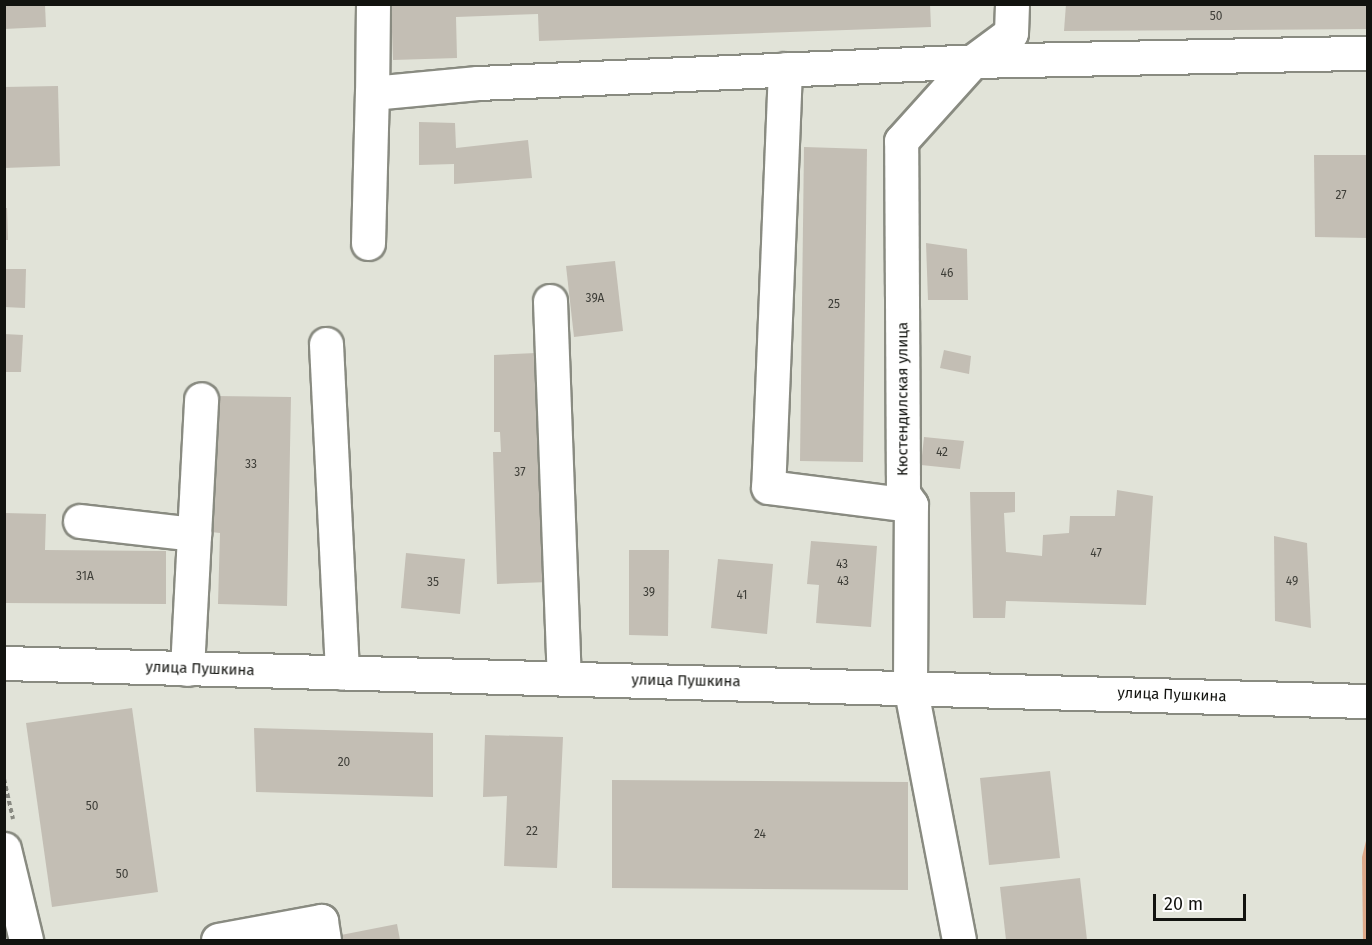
<!DOCTYPE html>
<meta charset="utf-8">
<style>
body{margin:0}
#map{position:relative;width:1372px;height:945px;overflow:hidden;background:#e1e3d8;font-family:"Fira Sans",sans-serif}
div>[style]{position:absolute}
.green>*{inset:0;background:#dea989}
.building>*{inset:0;background:#c3beb4}
.path>*{height:4px;margin-top:-2px;transform-origin:0;background:repeating-linear-gradient(90deg,#888981 0 4.5px,transparent 0 7.5px)}
.roads{filter:drop-shadow(2px 0 #898b81) drop-shadow(-2px 0 #898b81) drop-shadow(0 2px #898b81) drop-shadow(0 -2px #898b81)}
.minor>*{height:33px;margin:-16.5px;padding:0 16.5px;transform-origin:16.5px;border-radius:16.5px;background:#fff}
.major>*{height:33px;margin:-16.5px;padding:0 16.5px;transform-origin:16.5px;border-radius:16.5px;background:#fff}
span{translate:-50% -50%;white-space:nowrap;text-align:center;line-height:1.15;-webkit-text-stroke:4.5px #fff;paint-order:stroke}
.number-label{font-size:12px;color:#3e3e38}
.number-label span{-webkit-text-stroke-width:0}
.street-label{font-size:15px;color:#12130f}
.frame{position:absolute;inset:0;border:6px solid #12130f;pointer-events:none}
.scale{position:absolute;left:1153px;top:894px;width:93px;height:27px;box-sizing:border-box;border:3px solid #12130f;border-top:0;padding-left:8px;font-size:18px;line-height:21px;white-space:nowrap;color:#12130f;-webkit-text-stroke:4px #fff;paint-order:stroke}
</style>
<div id="map">
<div class="green">
<div style="clip-path:polygon(1367px 837px,1368px 940px,1363px 940px,1362px 857px)"></div>
</div>
<div class="building">
<div style="clip-path:polygon(391px 4px,930px 4px,931px 27px,539px 41px,538px 14px,456px 17px,457px 58px,393px 60px)"></div>
<div style="clip-path:polygon(1066px 4px,1368px 4px,1368px 29px,1064px 31px)"></div>
<div style="clip-path:polygon(4px 5px,45px 5px,46px 27px,4px 29px)"></div>
<div style="clip-path:polygon(58px 86px,60px 166px,4px 168px,4px 87px)"></div>
<div style="clip-path:polygon(419px 122px,455px 123px,456px 148px,528px 140px,532px 178px,454px 184px,454px 164px,419px 165px)"></div>
<div style="clip-path:polygon(804px 147px,867px 149px,863px 462px,800px 461px)"></div>
<div style="clip-path:polygon(1314px 155px,1368px 155px,1368px 238px,1315px 237px)"></div>
<div style="clip-path:polygon(4px 208px,7px 208px,8px 240px,4px 240px)"></div>
<div style="clip-path:polygon(926px 243px,967px 249px,968px 300px,928px 300px)"></div>
<div style="clip-path:polygon(615px 261px,623px 331px,574px 337px,566px 266px)"></div>
<div style="clip-path:polygon(4px 269px,26px 269px,25px 308px,4px 307px)"></div>
<div style="clip-path:polygon(4px 334px,23px 335px,21px 372px,4px 372px)"></div>
<div style="clip-path:polygon(944px 350px,971px 356px,969px 374px,940px 368px)"></div>
<div style="clip-path:polygon(536px 353px,549px 582px,497px 584px,493px 452px,501px 452px,500px 432px,494px 432px,494px 355px)"></div>
<div style="clip-path:polygon(214px 396px,291px 397px,287px 606px,218px 604px,220px 533px,211px 532px)"></div>
<div style="clip-path:polygon(924px 437px,964px 441px,960px 469px,921px 465px)"></div>
<div style="clip-path:polygon(1117px 490px,1153px 496px,1146px 605px,1006px 601px,1005px 618px,973px 618px,970px 492px,1015px 492px,1015px 512px,1004px 513px,1006px 552px,1042px 556px,1043px 535px,1069px 533px,1070px 516px,1115px 516px)"></div>
<div style="clip-path:polygon(4px 513px,46px 514px,45px 550px,166px 551px,166px 604px,4px 603px)"></div>
<div style="clip-path:polygon(1274px 536px,1307px 543px,1311px 628px,1275px 621px)"></div>
<div style="clip-path:polygon(811px 541px,877px 546px,871px 627px,816px 623px,819px 585px,807px 584px)"></div>
<div style="clip-path:polygon(629px 550px,669px 550px,668px 636px,629px 635px)"></div>
<div style="clip-path:polygon(406px 553px,465px 559px,460px 614px,401px 608px)"></div>
<div style="clip-path:polygon(718px 559px,773px 564px,767px 634px,711px 628px)"></div>
<div style="clip-path:polygon(132px 708px,158px 892px,52px 907px,26px 723px)"></div>
<div style="clip-path:polygon(254px 728px,433px 733px,433px 797px,256px 792px)"></div>
<div style="clip-path:polygon(485px 735px,563px 737px,557px 868px,504px 866px,507px 796px,483px 797px)"></div>
<div style="clip-path:polygon(1050px 771px,1060px 858px,989px 865px,980px 778px)"></div>
<div style="clip-path:polygon(612px 780px,908px 782px,908px 890px,612px 888px)"></div>
<div style="clip-path:polygon(1080px 878px,1087px 940px,1006px 940px,1000px 887px)"></div>
<div style="clip-path:polygon(397px 924px,400px 940px,343px 940px,341px 935px)"></div>
</div>
<div class="path">
<div style="left:4px;top:779px;width:41px;rotate:77.3deg"></div>
</div>
<div class="roads">
<div class="minor">
<div style="left:373px;top:4px;width:89px;rotate:90.6deg"></div>
<div style="left:372px;top:93px;width:106px;rotate:-5.4deg"></div>
<div style="left:478px;top:83px;width:495px;rotate:-2.5deg"></div>
<div style="left:973px;top:61px;width:395px;rotate:-1.2deg"></div>
<div style="left:785px;top:69px;width:418px;rotate:92.3deg"></div>
<div style="left:768px;top:487px;width:144px;rotate:7.2deg"></div>
<div style="left:368px;top:243px;width:150px;rotate:-88.5deg"></div>
<div style="left:550px;top:301px;width:377px;rotate:87.9deg"></div>
<div style="left:326px;top:344px;width:329px;rotate:87.2deg"></div>
<div style="left:80px;top:521px;width:115px;rotate:6.5deg"></div>
<div style="left:187px;top:669px;width:270px;rotate:-87deg"></div>
<div style="left:218px;top:940px;width:105px;rotate:-10.5deg"></div>
<div style="left:321px;top:921px;width:19px;rotate:81deg"></div>
<div style="left:959px;top:940px;width:259px;rotate:-100.9deg"></div>
<div style="left:910px;top:686px;width:181px;rotate:-89.7deg"></div>
<div style="left:911px;top:505px;width:14px;rotate:-124deg"></div>
<div style="left:903px;top:493px;width:352px;rotate:-90.3deg"></div>
<div style="left:901px;top:141px;width:108px;rotate:-48deg"></div>
<div style="left:973px;top:61px;width:47px;rotate:-36.4deg"></div>
<div style="left:1011px;top:33px;width:29px;rotate:-88deg"></div>
</div>
<div class="major">
<div style="left:4px;top:663px;width:1365px;rotate:1.6deg"></div>
<div style="left:4px;top:849px;width:94px;rotate:76.4deg"></div>
</div>
</div>
<div class="number-label">
<span style="left:1216px;top:17px">50</span>
<span style="left:1341px;top:196px">27</span>
<span style="left:947px;top:274px">46</span>
<span style="left:595px;top:299px">39А</span>
<span style="left:834px;top:305px">25</span>
<span style="left:942px;top:453px">42</span>
<span style="left:251px;top:465px">33</span>
<span style="left:520px;top:473px">37</span>
<span style="left:1096px;top:554px">47</span>
<span style="left:842px;top:565px">43</span>
<span style="left:85px;top:577px">31А</span>
<span style="left:843px;top:582px">43</span>
<span style="left:1292px;top:582px">49</span>
<span style="left:433px;top:583px">35</span>
<span style="left:649px;top:593px">39</span>
<span style="left:742px;top:596px">41</span>
<span style="left:344px;top:763px">20</span>
<span style="left:92px;top:807px">50</span>
<span style="left:532px;top:832px">22</span>
<span style="left:760px;top:835px">24</span>
<span style="left:122px;top:875px">50</span>
</div>
<div class="street-label">
<span style="left:903px;top:399px;rotate:-90deg">Кюстендилская улица</span>
<span style="left:200px;top:669px;rotate:2deg">улица Пушкина</span>
<span style="left:686px;top:681px;rotate:1deg">улица Пушкина</span>
<span style="left:1172px;top:695px;rotate:2deg">улица Пушкина</span>
</div>
<div class="frame"></div>
<div class="scale">20 m</div>
</div>
